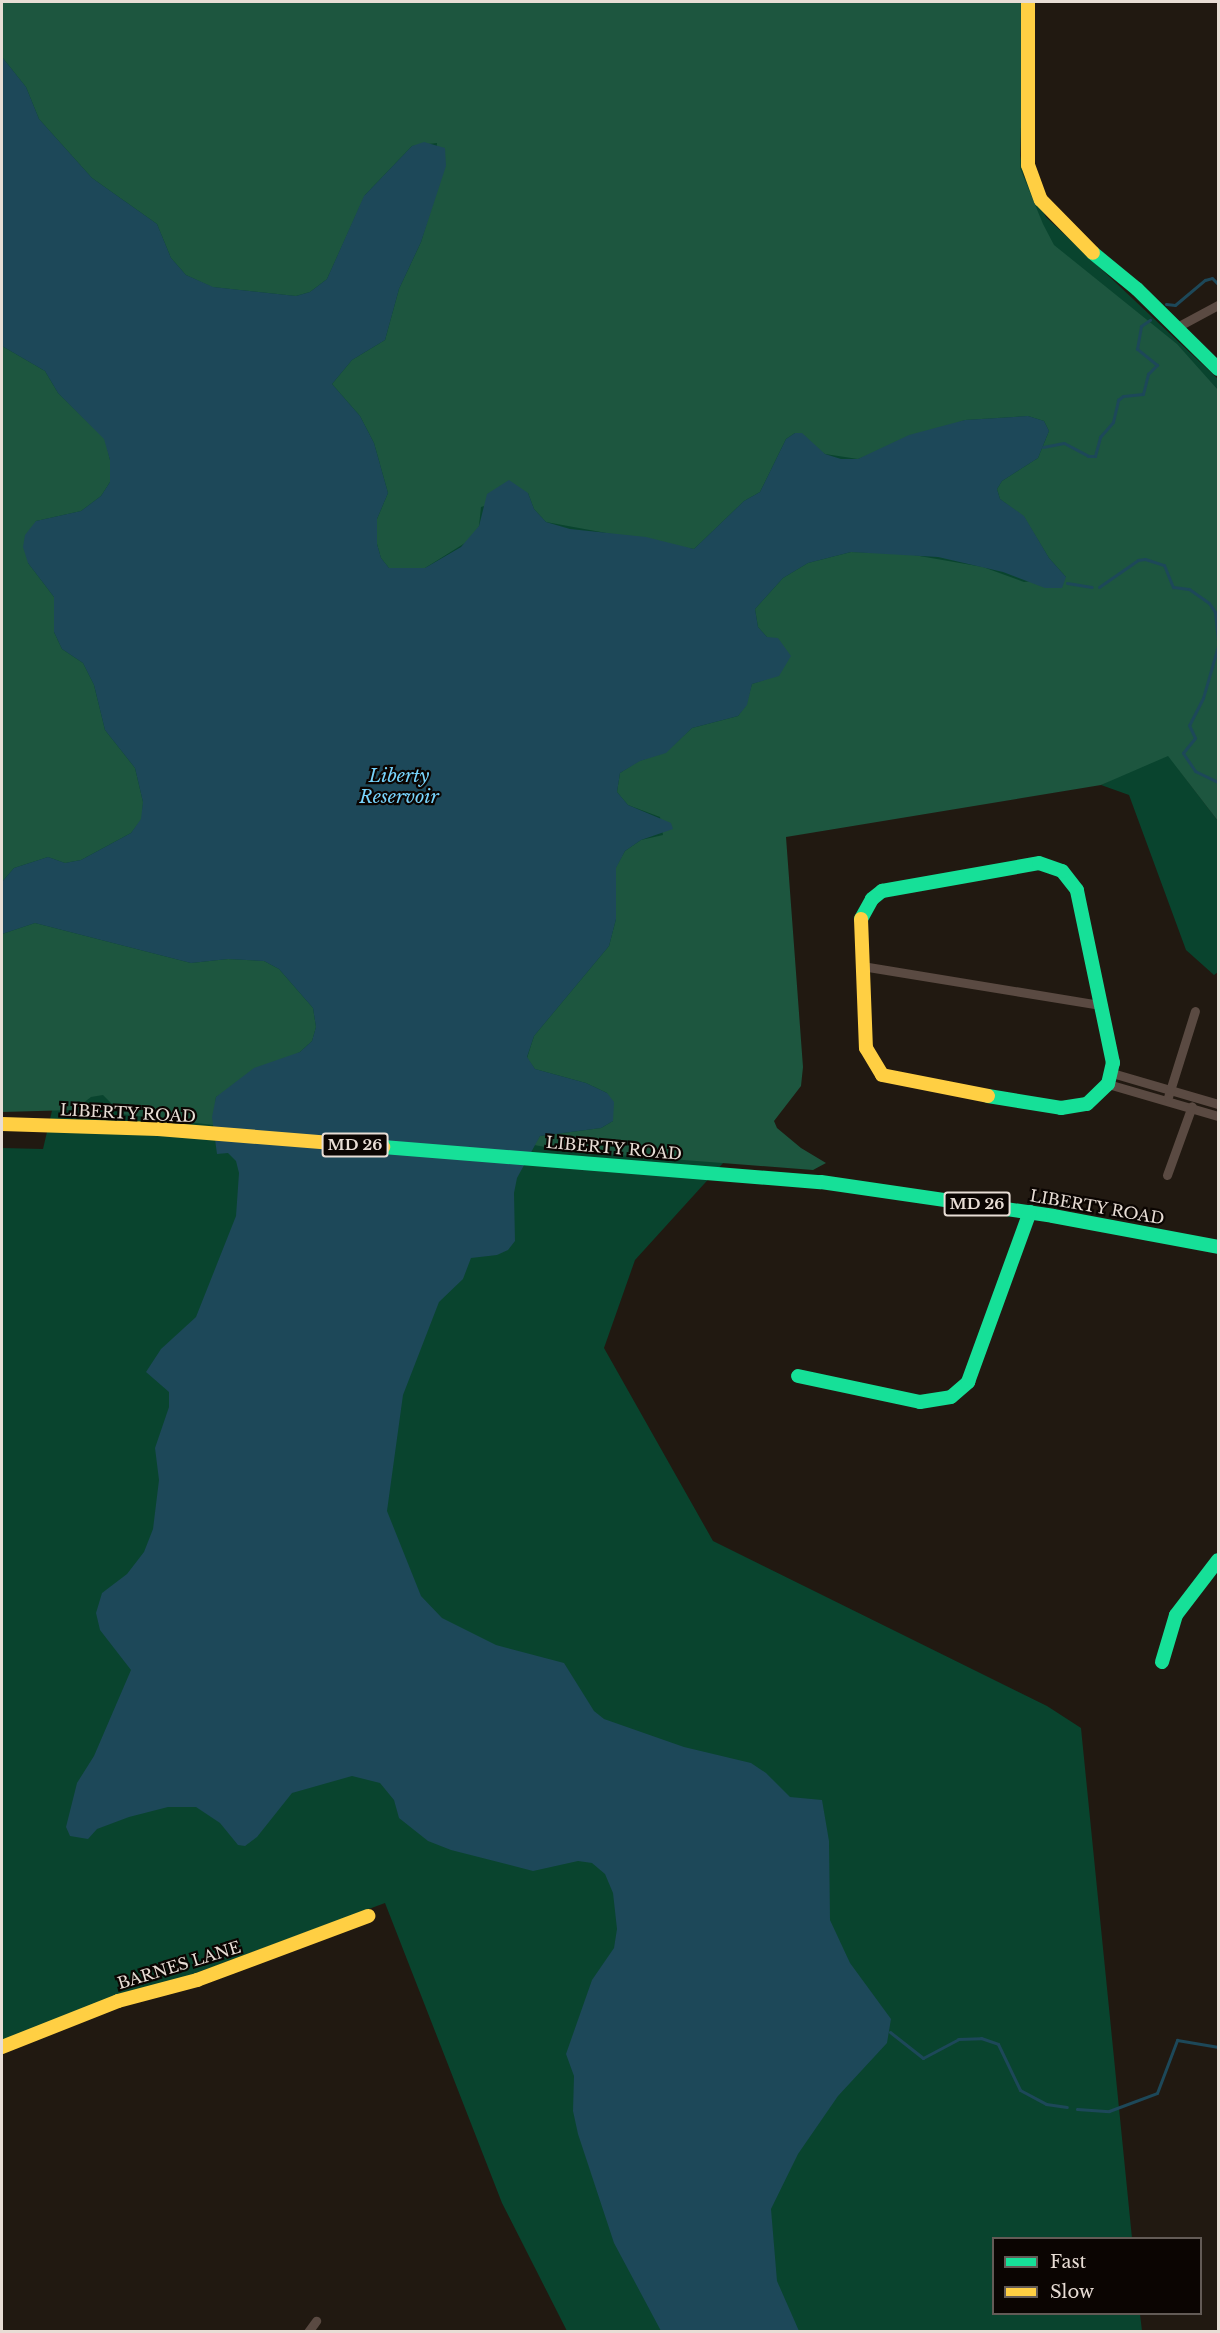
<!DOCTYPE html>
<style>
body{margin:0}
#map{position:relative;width:1220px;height:2333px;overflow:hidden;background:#211911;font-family:"Libre Baskerville",serif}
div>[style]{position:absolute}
.green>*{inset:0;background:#09442e}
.forest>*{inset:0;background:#1d563f}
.water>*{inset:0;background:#1d4859}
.stream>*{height:3px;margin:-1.5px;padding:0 1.5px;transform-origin:1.5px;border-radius:1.5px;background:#1d4859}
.street>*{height:9px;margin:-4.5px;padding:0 4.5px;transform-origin:4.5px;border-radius:4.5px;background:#5a4a42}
.fast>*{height:14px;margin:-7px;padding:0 7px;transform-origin:7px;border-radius:7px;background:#16e098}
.slow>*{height:14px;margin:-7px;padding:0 7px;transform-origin:7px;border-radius:7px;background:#ffcf43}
span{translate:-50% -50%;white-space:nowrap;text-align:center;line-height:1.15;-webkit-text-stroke:4.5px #0b0502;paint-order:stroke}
.shield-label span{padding:2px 4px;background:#0b0502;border:2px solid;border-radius:4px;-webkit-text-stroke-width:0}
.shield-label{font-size:15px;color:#e8ddd5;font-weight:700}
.street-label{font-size:16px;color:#e8ddd5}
.water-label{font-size:18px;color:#78d4fc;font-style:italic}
.frame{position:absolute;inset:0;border:3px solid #e8ddd5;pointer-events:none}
.legend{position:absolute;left:992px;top:2237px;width:210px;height:78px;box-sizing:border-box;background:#0b0502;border:2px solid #635b56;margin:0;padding:8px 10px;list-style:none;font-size:18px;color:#e8ddd5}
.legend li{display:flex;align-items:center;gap:12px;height:30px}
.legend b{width:30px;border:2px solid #635b56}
</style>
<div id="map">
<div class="green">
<div style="clip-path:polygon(2px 2px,1019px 150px,1024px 176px,1046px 217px,1218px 379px,1218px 761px,1177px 767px,1218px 821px,1218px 972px,1214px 975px,1186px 950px,1129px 795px,1101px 785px,1121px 775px,771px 827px,734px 1151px,635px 1260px,604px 1348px,713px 1541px,1047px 1706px,1081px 1728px,1132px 2238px,994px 2238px,994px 2314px,1140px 2314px,1142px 2331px,567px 2331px,502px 2203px,385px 1903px,2px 2045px,2px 1148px,43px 1149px,54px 1102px,2px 1101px)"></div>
</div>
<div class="forest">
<div style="clip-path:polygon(2px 2px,1024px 2px,1020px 168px,1043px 224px,1054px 245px,1177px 344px,1218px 390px,1218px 821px,1168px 756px,1101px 785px,786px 837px,803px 1067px,801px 1086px,774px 1121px,777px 1128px,801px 1148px,826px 1163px,813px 1170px,568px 1151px,534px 1145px,540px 1136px,601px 1128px,613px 1121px,607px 1093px,586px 1083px,535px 1069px,527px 1058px,534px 1036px,609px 946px,616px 919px,616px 867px,625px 851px,641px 840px,663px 835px,660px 817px,628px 805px,617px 792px,620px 773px,639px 761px,666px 752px,692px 728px,738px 716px,746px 705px,752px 684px,764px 680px,767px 637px,758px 627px,755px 609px,783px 578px,808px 563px,851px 552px,908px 554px,983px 567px,1024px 582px,1066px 577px,1049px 558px,1024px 517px,1000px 499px,997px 489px,1002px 481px,1038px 458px,1049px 431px,1044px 421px,1028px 416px,965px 420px,858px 459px,825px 454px,795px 433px,786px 439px,760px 492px,744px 501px,694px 549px,546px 522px,534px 509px,528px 493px,481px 507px,479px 526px,473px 538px,425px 568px,389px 568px,381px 558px,377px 544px,377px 519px,388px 493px,374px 443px,360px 416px,332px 384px,352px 360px,385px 340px,399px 289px,421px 242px,431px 209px,437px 143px,412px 146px,365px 195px,327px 279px,310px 292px,296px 296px,212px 287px,186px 275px,171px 258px,157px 224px,92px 178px,39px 119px,26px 87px,2px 57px)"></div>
<div style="clip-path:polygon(2px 346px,45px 371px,58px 393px,105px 439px,110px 460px,110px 482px,101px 496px,81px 511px,36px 521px,28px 563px,54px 597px,54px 632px,62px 649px,83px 663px,94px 685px,105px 730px,135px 768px,143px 802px,142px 819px,131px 833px,81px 860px,65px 863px,48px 857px,14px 868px,2px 882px)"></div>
<div style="clip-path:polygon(35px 923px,191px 963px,228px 959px,264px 961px,279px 969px,313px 1008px,316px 1027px,312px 1041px,300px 1052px,216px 1097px,213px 1125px,122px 1114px,103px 1095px,91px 1097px,74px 1110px,2px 1112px,2px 934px)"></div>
</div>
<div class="water">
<div style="clip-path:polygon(2px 57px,26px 87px,39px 119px,92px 178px,157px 224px,171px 258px,186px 275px,213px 287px,296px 296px,310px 292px,327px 279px,364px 196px,412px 146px,424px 142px,445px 148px,446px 166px,421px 242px,399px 289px,385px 340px,352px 360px,332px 384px,360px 416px,374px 443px,388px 493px,377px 519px,377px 544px,381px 558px,389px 568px,425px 568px,461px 547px,479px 526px,487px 494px,509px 480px,528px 493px,534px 509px,546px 522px,570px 529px,646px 537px,694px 549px,744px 501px,760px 492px,786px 439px,795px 433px,802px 433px,825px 454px,841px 459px,858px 459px,909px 435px,965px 420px,1028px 416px,1044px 421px,1049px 431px,1038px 458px,1002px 481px,997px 489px,1000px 499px,1024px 516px,1049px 558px,1066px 577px,1062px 588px,1045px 588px,1003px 572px,938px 557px,851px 552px,808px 563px,783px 578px,755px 609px,758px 627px,767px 637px,778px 638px,791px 656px,779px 676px,752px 684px,747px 705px,738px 716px,692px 728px,666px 753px,640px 761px,620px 773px,617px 792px,628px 805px,671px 823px,673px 829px,641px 840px,625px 851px,616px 868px,616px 919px,609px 946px,534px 1036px,527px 1057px,535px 1069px,586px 1083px,607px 1093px,614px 1102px,613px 1121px,601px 1128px,540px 1136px,517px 1178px,514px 1193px,515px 1241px,508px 1250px,497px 1255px,471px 1258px,463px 1279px,439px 1302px,403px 1395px,387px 1511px,421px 1596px,442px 1618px,496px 1645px,564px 1663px,594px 1711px,604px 1719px,684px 1747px,751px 1763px,766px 1773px,790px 1797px,822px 1800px,829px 1841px,830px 1920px,850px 1963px,891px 2019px,887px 2043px,838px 2096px,798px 2154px,771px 2209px,777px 2281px,799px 2331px,661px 2331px,614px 2243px,578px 2134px,573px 2111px,574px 2076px,566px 2054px,592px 1980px,614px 1948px,617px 1929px,613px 1893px,605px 1874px,592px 1863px,578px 1861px,533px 1871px,451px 1850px,428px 1841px,399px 1818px,394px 1800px,380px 1783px,352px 1776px,292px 1793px,257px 1837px,245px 1846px,238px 1845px,220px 1823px,196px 1807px,168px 1807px,129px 1817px,97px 1829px,88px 1839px,70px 1836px,66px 1827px,77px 1783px,94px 1756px,131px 1670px,100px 1630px,96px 1613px,102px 1593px,127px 1574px,144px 1552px,153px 1529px,159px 1480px,155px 1448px,169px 1407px,169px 1392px,146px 1372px,161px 1349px,196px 1317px,236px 1216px,239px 1173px,236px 1161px,228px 1153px,217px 1154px,212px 1117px,216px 1097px,254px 1068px,300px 1052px,312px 1041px,316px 1027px,313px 1008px,279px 969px,264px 961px,228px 959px,191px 963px,35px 923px,2px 934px,2px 882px,14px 868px,48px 857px,65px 863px,81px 860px,131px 833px,141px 819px,143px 802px,135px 768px,105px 730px,94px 685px,83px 663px,62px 649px,54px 632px,54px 597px,28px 563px,23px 547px,25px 535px,36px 521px,81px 511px,101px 496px,110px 482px,110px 460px,104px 439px,58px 393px,45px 371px,2px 346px)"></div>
</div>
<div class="stream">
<div style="left:1166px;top:304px;width:9px;rotate:6deg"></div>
<div style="left:1175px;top:305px;width:39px;rotate:-40deg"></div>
<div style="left:1205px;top:280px;width:7px;rotate:-16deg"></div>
<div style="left:1212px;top:278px;width:8px;rotate:45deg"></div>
<div style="left:1043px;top:447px;width:21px;rotate:-11deg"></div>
<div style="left:1064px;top:443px;width:27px;rotate:28deg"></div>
<div style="left:1088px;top:456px;width:7px"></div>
<div style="left:1095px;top:456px;width:20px;rotate:-75deg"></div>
<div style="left:1100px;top:437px;width:20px;rotate:-49deg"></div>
<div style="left:1113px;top:422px;width:23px;rotate:-77deg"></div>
<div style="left:1118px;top:400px;width:6px;rotate:-39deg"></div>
<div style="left:1123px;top:396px;width:20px;rotate:-6deg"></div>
<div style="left:1143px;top:394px;width:21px;rotate:-76deg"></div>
<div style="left:1148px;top:374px;width:13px;rotate:-45deg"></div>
<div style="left:1157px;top:365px;width:26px;rotate:-141deg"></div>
<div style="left:1137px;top:349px;width:23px;rotate:-80deg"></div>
<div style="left:1141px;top:326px;width:11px;rotate:-34deg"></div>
<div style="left:1067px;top:583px;width:25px;rotate:9deg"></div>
<div style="left:1099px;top:587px;width:47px;rotate:-34.7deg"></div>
<div style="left:1138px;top:560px;width:7px;rotate:-8deg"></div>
<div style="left:1145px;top:559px;width:20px;rotate:18deg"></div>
<div style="left:1164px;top:565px;width:24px;rotate:68deg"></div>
<div style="left:1173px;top:587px;width:16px;rotate:7deg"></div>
<div style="left:1189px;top:589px;width:24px;rotate:35deg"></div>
<div style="left:1209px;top:603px;width:11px;rotate:56deg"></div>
<div style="left:1215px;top:612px;width:28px;rotate:84deg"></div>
<div style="left:1218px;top:646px;width:54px;rotate:106.1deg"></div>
<div style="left:1203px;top:698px;width:30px;rotate:117deg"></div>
<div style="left:1189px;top:725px;width:14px;rotate:65deg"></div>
<div style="left:1195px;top:738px;width:19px;rotate:129deg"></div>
<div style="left:1183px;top:753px;width:22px;rotate:56deg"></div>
<div style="left:1195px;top:771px;width:25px;rotate:26deg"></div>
<div style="left:890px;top:2032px;width:42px;rotate:38.2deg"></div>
<div style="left:923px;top:2058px;width:40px;rotate:-28deg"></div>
<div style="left:958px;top:2039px;width:23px;rotate:-2deg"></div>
<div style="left:981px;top:2038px;width:18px;rotate:19deg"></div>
<div style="left:998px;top:2044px;width:51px;rotate:64.4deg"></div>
<div style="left:1020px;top:2090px;width:30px;rotate:28deg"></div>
<div style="left:1046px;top:2104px;width:21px;rotate:8deg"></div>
<div style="left:1077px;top:2109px;width:32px;rotate:4deg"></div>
<div style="left:1109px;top:2111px;width:51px;rotate:-20.6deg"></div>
<div style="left:1157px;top:2093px;width:57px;rotate:-69.3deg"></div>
<div style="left:1177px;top:2040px;width:42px;rotate:9.7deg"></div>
</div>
<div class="street">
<div style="left:1177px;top:327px;width:47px;rotate:-28.2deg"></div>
<div style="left:862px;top:966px;width:242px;rotate:9.3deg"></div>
<div style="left:1112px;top:1073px;width:110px;rotate:16.3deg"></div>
<div style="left:1108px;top:1084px;width:115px;rotate:16.2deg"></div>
<div style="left:1168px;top:1097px;width:90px;rotate:-72.6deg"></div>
<div style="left:1167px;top:1175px;width:73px;rotate:-70.1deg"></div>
<div style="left:308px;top:2332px;width:14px;rotate:-54deg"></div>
</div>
<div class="fast">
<div style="left:1093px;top:253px;width:57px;rotate:39.3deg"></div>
<div style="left:1137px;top:289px;width:114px;rotate:44.6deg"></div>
<div style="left:861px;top:919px;width:23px;rotate:-61deg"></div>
<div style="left:872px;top:899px;width:13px;rotate:-39deg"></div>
<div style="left:882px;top:891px;width:159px;rotate:-10.1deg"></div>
<div style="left:988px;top:1096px;width:74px;rotate:9.3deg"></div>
<div style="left:1061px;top:1108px;width:26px;rotate:-9deg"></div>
<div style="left:1087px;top:1104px;width:29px;rotate:-44deg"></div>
<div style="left:1108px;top:1084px;width:22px;rotate:-77deg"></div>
<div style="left:1113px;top:1063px;width:177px;rotate:-101.8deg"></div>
<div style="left:1077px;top:890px;width:24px;rotate:-128deg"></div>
<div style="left:1062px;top:871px;width:24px;rotate:-161deg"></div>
<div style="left:383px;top:1147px;width:439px;rotate:4.6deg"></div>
<div style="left:821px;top:1182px;width:234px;rotate:8.3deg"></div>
<div style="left:1053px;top:1216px;width:168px;rotate:10.6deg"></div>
<div style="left:798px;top:1376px;width:125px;rotate:12deg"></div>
<div style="left:920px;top:1402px;width:31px;rotate:-9deg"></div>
<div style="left:951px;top:1397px;width:23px;rotate:-41deg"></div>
<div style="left:968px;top:1382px;width:181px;rotate:-70deg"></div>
<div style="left:1162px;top:1662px;width:49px;rotate:-73.4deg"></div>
<div style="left:1176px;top:1615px;width:69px;rotate:-52.6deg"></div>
</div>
<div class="slow">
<div style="left:1028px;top:2px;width:163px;rotate:90deg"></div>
<div style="left:1028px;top:165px;width:37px;rotate:70deg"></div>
<div style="left:1041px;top:200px;width:74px;rotate:45.5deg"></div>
<div style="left:861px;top:919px;width:129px;rotate:87.8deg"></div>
<div style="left:866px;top:1048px;width:31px;rotate:59deg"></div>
<div style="left:882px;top:1075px;width:108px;rotate:11.2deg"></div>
<div style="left:2px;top:1124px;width:156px;rotate:1.8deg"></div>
<div style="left:158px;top:1129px;width:226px;rotate:4.6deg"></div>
<div style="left:2px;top:2047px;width:125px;rotate:-21.6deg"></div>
<div style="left:118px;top:2001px;width:82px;rotate:-14.9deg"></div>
<div style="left:197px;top:1980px;width:183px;rotate:-20.5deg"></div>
</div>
<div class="shield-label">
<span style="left:355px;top:1145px">MD 26</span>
<span style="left:977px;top:1204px">MD 26</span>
</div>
<div class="street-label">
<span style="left:128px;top:1113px;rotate:3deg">LIBERTY ROAD</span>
<span style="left:614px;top:1148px;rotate:5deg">LIBERTY ROAD</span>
<span style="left:1097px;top:1207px;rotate:10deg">LIBERTY ROAD</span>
<span style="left:179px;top:1965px;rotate:-17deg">BARNES LANE</span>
</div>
<div class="water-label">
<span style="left:399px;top:787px">Liberty<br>Reservoir</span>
</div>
<div class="frame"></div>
<ul class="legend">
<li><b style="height:8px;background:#16e098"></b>Fast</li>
<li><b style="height:8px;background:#ffcf43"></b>Slow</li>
</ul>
</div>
